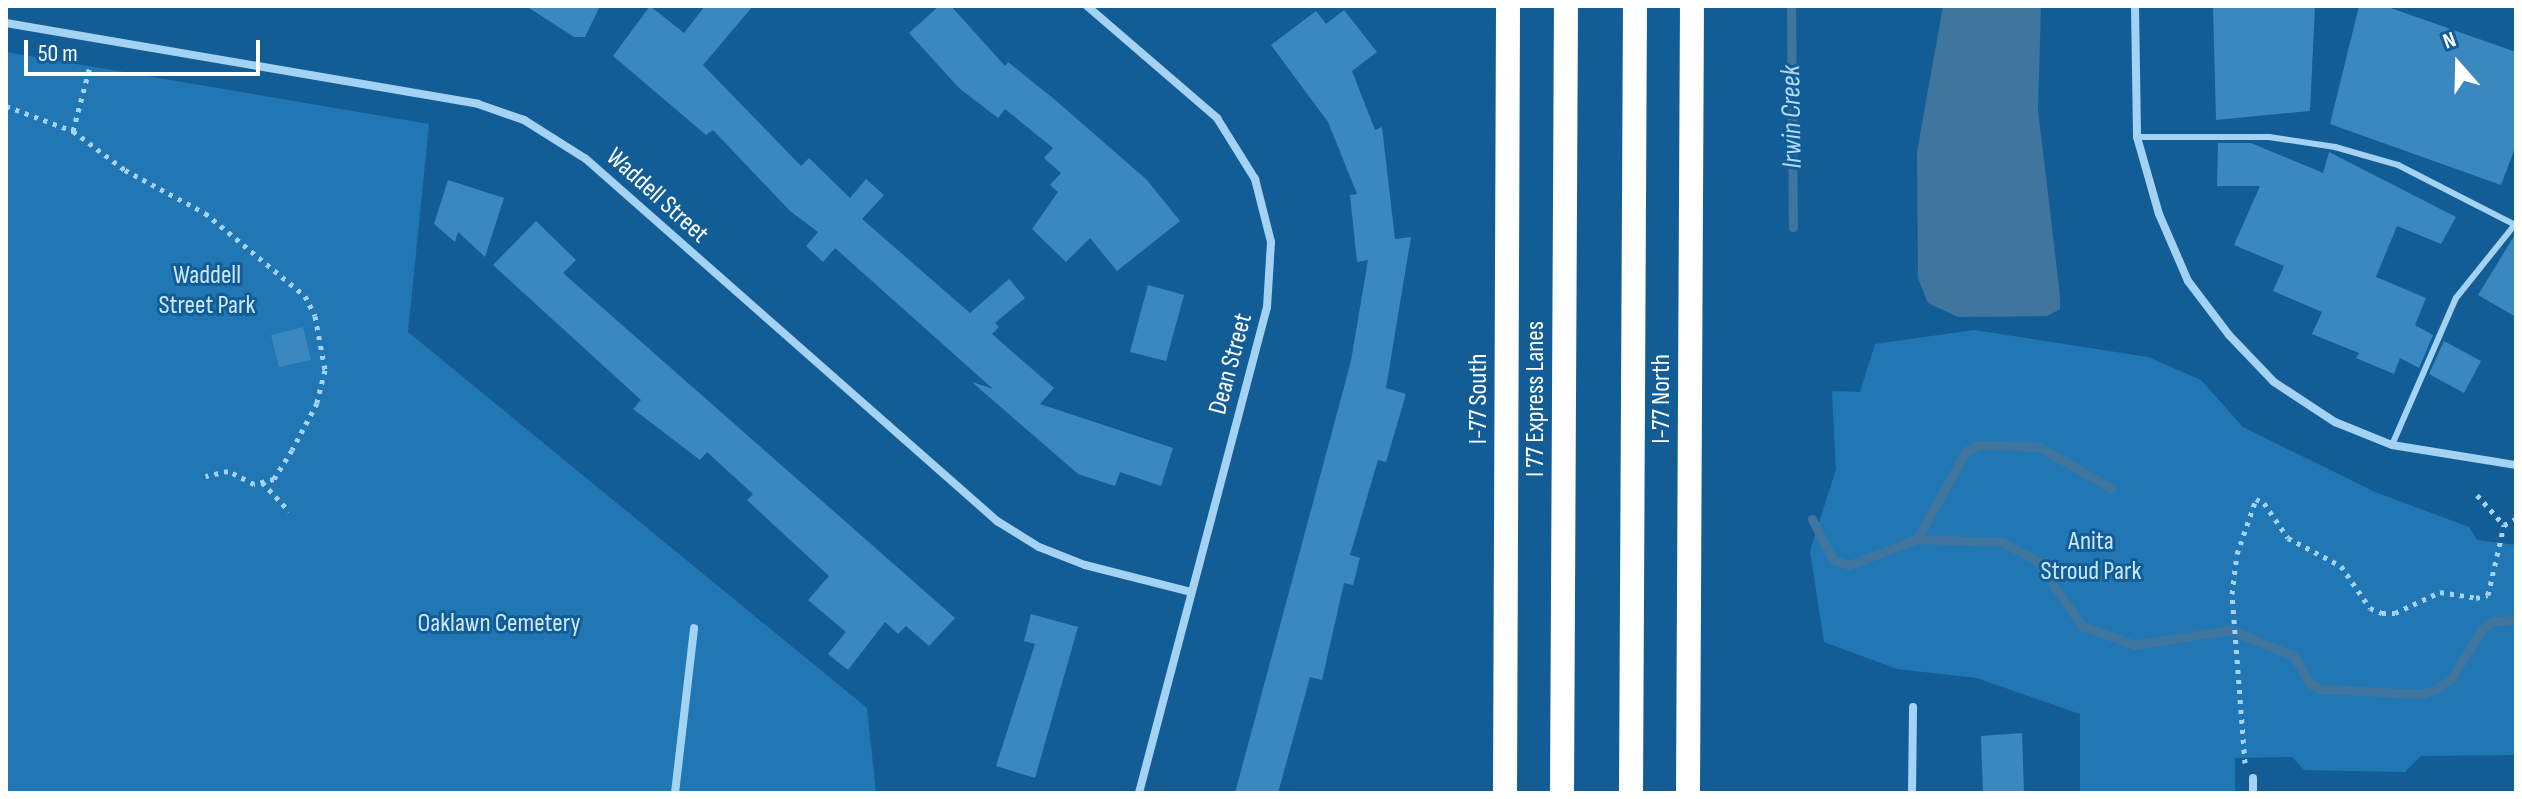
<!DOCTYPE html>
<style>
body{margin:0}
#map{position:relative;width:2522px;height:799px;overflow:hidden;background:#135d97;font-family:"Sofia Sans Condensed",sans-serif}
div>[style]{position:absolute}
.green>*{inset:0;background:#2177b4}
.water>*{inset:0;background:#40759e}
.stream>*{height:9px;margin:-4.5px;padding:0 4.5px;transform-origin:4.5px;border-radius:4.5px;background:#40759e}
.building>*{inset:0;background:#3b87bf}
.path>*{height:5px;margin-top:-2.5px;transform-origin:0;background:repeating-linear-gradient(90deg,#a4d2f3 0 4px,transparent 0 10px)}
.service>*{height:6px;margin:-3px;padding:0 3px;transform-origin:3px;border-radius:3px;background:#a4d2f3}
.minor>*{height:8px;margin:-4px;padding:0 4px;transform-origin:4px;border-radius:4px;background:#a4d2f3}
.motorway>*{height:24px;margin:-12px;padding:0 12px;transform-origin:12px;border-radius:12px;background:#fff}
span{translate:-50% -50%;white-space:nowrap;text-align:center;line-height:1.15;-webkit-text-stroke:6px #135d97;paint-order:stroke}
.street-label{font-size:26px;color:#fff}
.park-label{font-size:26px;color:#cbe8fd}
.water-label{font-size:28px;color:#b0dbfa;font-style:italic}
.frame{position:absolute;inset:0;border:8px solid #fff;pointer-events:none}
.north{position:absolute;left:2418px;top:24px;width:80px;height:80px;-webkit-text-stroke:6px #135d97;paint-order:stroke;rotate:340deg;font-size:22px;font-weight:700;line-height:32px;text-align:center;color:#fff}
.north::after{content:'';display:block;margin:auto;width:28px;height:36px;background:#fff;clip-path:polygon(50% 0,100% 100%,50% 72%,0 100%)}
.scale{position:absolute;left:24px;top:40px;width:236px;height:36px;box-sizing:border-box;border:4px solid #fff;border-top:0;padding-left:10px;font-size:24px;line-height:28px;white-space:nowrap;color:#fff;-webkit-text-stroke:6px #135d97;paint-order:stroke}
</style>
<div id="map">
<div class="green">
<div style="clip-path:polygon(6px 52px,429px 124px,408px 332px,867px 708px,876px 793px,6px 793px)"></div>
<div style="clip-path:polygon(1974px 330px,2148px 357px,2201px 380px,2243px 427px,2375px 492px,2469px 527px,2477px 540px,2516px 545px,2516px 755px,2421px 756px,2405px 772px,2304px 770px,2292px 757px,2235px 758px,2235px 793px,2080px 793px,2080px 714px,1977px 678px,1897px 669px,1824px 642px,1810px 551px,1836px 469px,1832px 391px,1860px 392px,1875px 344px)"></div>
</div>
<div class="water">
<div style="clip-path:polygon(1943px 6px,2041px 6px,2038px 110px,2060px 295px,2060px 309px,2047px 316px,1958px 317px,1928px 303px,1918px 278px,1917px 152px)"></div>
</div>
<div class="stream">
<div style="left:1791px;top:6px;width:221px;rotate:89.5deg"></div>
<div style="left:1812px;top:519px;width:46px;rotate:62.9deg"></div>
<div style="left:1833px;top:560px;width:17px;rotate:17deg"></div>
<div style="left:1849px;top:565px;width:73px;rotate:-20.9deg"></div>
<div style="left:1917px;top:539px;width:85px;rotate:2deg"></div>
<div style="left:2002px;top:542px;width:40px;rotate:28deg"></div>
<div style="left:2037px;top:561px;width:79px;rotate:55.3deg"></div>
<div style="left:2082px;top:626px;width:56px;rotate:19.7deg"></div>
<div style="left:2135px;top:645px;width:96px;rotate:-9deg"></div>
<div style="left:2230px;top:630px;width:69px;rotate:22.1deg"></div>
<div style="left:2294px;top:656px;width:32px;rotate:60deg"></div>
<div style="left:2310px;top:684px;width:13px;rotate:23deg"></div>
<div style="left:2322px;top:689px;width:100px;rotate:2.9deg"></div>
<div style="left:2422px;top:694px;width:16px;rotate:-18deg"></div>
<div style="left:2437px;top:689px;width:17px;rotate:-36deg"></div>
<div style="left:2451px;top:679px;width:59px;rotate:-58.2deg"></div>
<div style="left:2482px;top:629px;width:14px;rotate:-36deg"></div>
<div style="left:2493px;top:621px;width:23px;rotate:-2deg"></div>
<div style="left:1917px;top:539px;width:101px;rotate:-60.9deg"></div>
<div style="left:1966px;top:451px;width:15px;rotate:-23deg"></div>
<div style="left:1980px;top:445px;width:59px;rotate:1.9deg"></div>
<div style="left:2039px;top:447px;width:83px;rotate:29.7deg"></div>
</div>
<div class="building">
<div style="clip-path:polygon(526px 6px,600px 6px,585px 37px,574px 37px)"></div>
<div style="clip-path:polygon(650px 6px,684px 33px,705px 6px,753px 6px,703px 65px,801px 166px,809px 158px,850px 198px,866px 179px,884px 195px,862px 219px,970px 313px,1009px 279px,1025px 298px,995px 323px,999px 327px,992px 334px,1054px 388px,1040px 404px,1173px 448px,1161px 486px,1120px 472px,1115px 486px,1078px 474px,972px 382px,993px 389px,835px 248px,823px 262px,806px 246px,818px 232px,790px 211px,713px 130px,706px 135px,613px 56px)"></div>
<div style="clip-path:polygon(939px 6px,951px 6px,1005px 66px,1008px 62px,1054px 99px,1147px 180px,1180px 221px,1117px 271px,1090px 238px,1066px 262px,1032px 229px,1058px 192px,1050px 185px,1061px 173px,1044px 158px,1053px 148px,1005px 109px,998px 118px,959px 88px,909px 33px)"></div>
<div style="clip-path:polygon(2213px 6px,2315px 6px,2310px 111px,2216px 120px)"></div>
<div style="clip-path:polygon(2359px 6px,2385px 6px,2516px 52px,2516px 145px,2501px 185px,2330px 124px)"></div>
<div style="clip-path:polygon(1344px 10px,1377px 52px,1352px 71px,1375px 130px,1382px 127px,1395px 239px,1411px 237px,1386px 388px,1406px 394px,1386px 462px,1378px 460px,1350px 555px,1360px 558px,1353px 585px,1344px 583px,1322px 680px,1310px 677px,1278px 793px,1235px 793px,1351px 361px,1368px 260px,1357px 262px,1350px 195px,1357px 194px,1328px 122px,1271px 45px,1316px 11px,1326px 24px)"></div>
<div style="clip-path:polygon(2218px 143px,2251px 143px,2323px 173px,2329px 152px,2456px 217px,2441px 244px,2397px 226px,2376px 277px,2426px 298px,2415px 325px,2433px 335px,2419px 368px,2400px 358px,2394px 374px,2356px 358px,2359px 353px,2312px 334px,2322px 312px,2273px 291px,2284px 266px,2234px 245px,2260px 186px,2217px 186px)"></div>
<div style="clip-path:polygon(448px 180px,504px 198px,485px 257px,458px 232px,455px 242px,434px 224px)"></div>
<div style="clip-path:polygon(536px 221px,576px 260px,563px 273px,955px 618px,929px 646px,906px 626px,898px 634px,885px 622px,848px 670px,828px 654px,846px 632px,808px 600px,829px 576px,747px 500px,753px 494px,707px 452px,700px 460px,633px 409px,641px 400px,493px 265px)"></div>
<div style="clip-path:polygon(2516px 233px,2516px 317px,2478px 295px)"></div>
<div style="clip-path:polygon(1148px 285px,1184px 295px,1166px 361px,1130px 352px)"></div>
<div style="clip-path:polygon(303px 327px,311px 360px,279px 367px,271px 335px)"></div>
<div style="clip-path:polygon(2444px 341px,2481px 361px,2464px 393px,2429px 374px)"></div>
<div style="clip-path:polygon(1031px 614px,1078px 627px,1035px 778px,996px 766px,1035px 644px,1024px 641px)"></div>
<div style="clip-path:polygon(2022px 733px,2024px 793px,1983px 793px,1981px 736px)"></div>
</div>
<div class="path">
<div style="left:6px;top:106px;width:72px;rotate:20.5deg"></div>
<div style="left:73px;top:131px;width:65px;rotate:36.9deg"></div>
<div style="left:125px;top:170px;width:91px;rotate:28.3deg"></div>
<div style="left:205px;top:213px;width:130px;rotate:39.7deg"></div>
<div style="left:305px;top:296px;width:22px;rotate:63deg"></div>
<div style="left:315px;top:316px;width:55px;rotate:79.5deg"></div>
<div style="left:325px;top:370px;width:34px;rotate:104deg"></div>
<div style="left:317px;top:403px;width:53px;rotate:118deg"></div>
<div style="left:292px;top:450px;width:34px;rotate:122deg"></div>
<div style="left:274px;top:479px;width:21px;rotate:166deg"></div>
<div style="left:254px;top:484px;width:29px;rotate:-153deg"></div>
<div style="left:228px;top:471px;width:23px;rotate:167deg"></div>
<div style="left:73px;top:131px;width:67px;rotate:-75.3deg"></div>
<div style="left:262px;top:482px;width:40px;rotate:47deg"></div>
<div style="left:2477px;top:495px;width:40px;rotate:48deg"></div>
<div style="left:2245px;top:763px;width:169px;rotate:-94.4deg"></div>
<div style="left:2232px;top:594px;width:40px;rotate:-82.9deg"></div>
<div style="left:2237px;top:554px;width:58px;rotate:-70.9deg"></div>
<div style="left:2256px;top:499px;width:9px;rotate:27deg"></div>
<div style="left:2264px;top:503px;width:42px;rotate:55.6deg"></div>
<div style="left:2288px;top:538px;width:60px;rotate:27.8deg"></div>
<div style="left:2341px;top:566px;width:51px;rotate:55.4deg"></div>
<div style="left:2370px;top:608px;width:13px;rotate:23deg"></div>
<div style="left:2382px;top:613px;width:13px"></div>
<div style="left:2395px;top:613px;width:50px;rotate:-25deg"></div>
<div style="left:2440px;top:592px;width:36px;rotate:9deg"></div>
<div style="left:2476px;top:598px;width:12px;rotate:-14deg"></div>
<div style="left:2488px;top:595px;width:72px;rotate:-77.1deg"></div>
<div style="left:2504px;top:525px;width:13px;rotate:-27deg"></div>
</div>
<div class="service">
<div style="left:2137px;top:137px;width:132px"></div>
<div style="left:2269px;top:137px;width:67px;rotate:8.6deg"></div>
<div style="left:2335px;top:147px;width:66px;rotate:15.9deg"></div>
<div style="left:2398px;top:165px;width:131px;rotate:27.1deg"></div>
<div style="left:2392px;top:445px;width:160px;rotate:-66.5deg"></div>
<div style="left:2456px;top:298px;width:96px;rotate:-51.3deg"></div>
</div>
<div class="minor">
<div style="left:1087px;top:6px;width:172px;rotate:40.7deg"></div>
<div style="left:1217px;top:118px;width:72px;rotate:58.1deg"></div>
<div style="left:1255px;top:179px;width:65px;rotate:75.7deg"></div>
<div style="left:1271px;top:242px;width:65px;rotate:93.5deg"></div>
<div style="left:1267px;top:307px;width:503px;rotate:104.76deg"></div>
<div style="left:2135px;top:6px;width:131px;rotate:89.1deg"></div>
<div style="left:2137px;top:137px;width:80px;rotate:74.1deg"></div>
<div style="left:2159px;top:214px;width:73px;rotate:66.6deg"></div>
<div style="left:2188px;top:281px;width:68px;rotate:52.8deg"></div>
<div style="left:2229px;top:335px;width:65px;rotate:46.2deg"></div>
<div style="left:2274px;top:382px;width:73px;rotate:33.3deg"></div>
<div style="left:2335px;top:422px;width:61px;rotate:22deg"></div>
<div style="left:2392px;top:445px;width:126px;rotate:9.2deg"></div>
<div style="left:6px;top:23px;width:479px;rotate:9.7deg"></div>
<div style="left:478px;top:104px;width:49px;rotate:19.2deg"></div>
<div style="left:524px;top:120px;width:73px;rotate:32.2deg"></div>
<div style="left:586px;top:159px;width:548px;rotate:41.37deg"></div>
<div style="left:997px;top:521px;width:49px;rotate:31.8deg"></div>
<div style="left:1039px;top:547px;width:49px;rotate:21.4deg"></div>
<div style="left:1085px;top:565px;width:109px;rotate:14.3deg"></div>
<div style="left:675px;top:793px;width:166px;rotate:-83.4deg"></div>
<div style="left:1912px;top:793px;width:86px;rotate:-89.3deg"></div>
<div style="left:2253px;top:793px;width:15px;rotate:-90deg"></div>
</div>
<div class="motorway">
<div style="left:1505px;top:793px;width:787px;rotate:-89.78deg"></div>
<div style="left:1562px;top:793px;width:787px;rotate:-89.71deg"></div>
<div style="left:1631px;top:793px;width:787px;rotate:-89.71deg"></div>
<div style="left:1688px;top:793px;width:787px;rotate:-89.71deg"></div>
</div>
<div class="street-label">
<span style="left:657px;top:196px;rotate:42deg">Waddell Street</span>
<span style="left:1231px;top:364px;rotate:-75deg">Dean Street</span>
<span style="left:1479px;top:399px;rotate:-90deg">I-77 South</span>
<span style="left:1536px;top:399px;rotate:-90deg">I 77 Express Lanes</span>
<span style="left:1662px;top:399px;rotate:-90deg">I-77 North</span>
</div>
<div class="park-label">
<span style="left:207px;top:291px">Waddell<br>Street Park</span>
<span style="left:2091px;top:557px">Anita<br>Stroud Park</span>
<span style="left:499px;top:624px">Oaklawn Cemetery</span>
</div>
<div class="water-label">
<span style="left:1792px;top:117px;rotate:-91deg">Irwin Creek</span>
</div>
<div class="frame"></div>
<div class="north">N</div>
<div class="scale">50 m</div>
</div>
